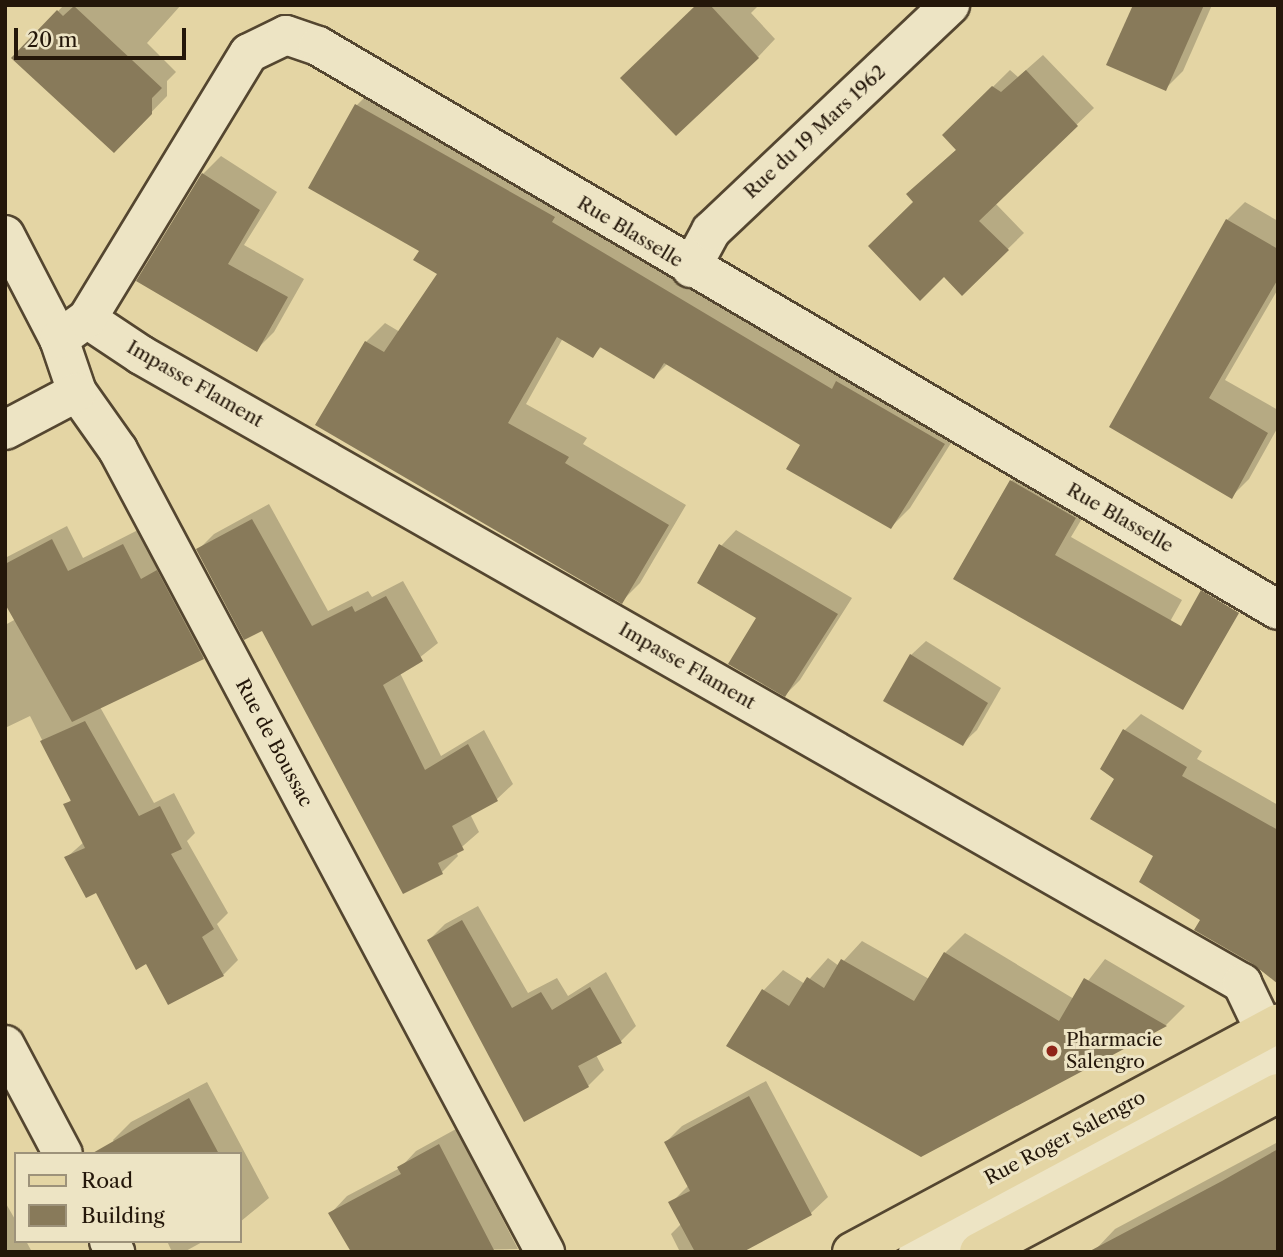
<!DOCTYPE html>
<style>
body{margin:0}
#map{position:relative;width:1283px;height:1257px;overflow:hidden;background:#e4d5a4;font-family:"Libre Caslon Text",serif}
div>[style]{position:absolute}
.shadow>*{inset:0;background:#0003}
.building>*{inset:0;background:#887a5a}
.roads{filter:drop-shadow(2px 0 #544630) drop-shadow(-2px 0 #544630) drop-shadow(0 2px #544630) drop-shadow(0 -2px #544630)}
.minor>*{height:38px;margin:-19px;padding:0 19px;transform-origin:19px;border-radius:19px;background:#ede4c4}
.major>*{height:38px;margin:-19px;padding:0 19px;transform-origin:19px;border-radius:19px;background:#e4d5a4}
.dots>*{width:19px;height:19px;translate:-50% -50%;box-sizing:border-box;border:4px solid #ede4c4;border-radius:50%}
span{translate:-50% -50%;white-space:nowrap;text-align:center;line-height:1.15;-webkit-text-stroke:6px #ede4c4;paint-order:stroke}
.street-label{font-size:19px;color:#24170a}
.poi-label{font-size:19px;color:#24170a}
.left{translate:0 -50%;text-align:left}
.frame{position:absolute;inset:0;border:7px solid #24170a;pointer-events:none}
.legend{position:absolute;left:14px;top:1152px;width:228px;height:91px;box-sizing:border-box;background:#ede4c4;border:2px solid #9d927a;margin:0;padding:9px 12px;list-style:none;font-size:21px;color:#24170a}
.legend li{display:flex;align-items:center;gap:14px;height:35px}
.legend b{width:35px;border:2px solid #9d927a}
.scale{position:absolute;left:14px;top:28px;width:172px;height:32px;box-sizing:border-box;border:4px solid #24170a;border-top:0;padding-left:9px;font-size:21px;line-height:24px;white-space:nowrap;color:#24170a;-webkit-text-stroke:5px #ede4c4;paint-order:stroke}
</style>
<div id="map">
<div class="shadow">
<div style="clip-path:polygon(64px 5px,181px 5px,147px 43px,176px 72px,167px 81px,167px 96px,114px 151px,13px 58px)"></div>
<div style="clip-path:polygon(698px 5px,759px 5px,751px 13px,775px 39px,758px 57px)"></div>
<div style="clip-path:polygon(1135px 5px,1212px 5px,1183px 71px,1165px 89px)"></div>
<div style="clip-path:polygon(1043px 55px,1094px 108px,995px 203px,1024px 233px,962px 294px,915px 202px,925px 178px,957px 149px,944px 135px,1010px 70px,1018px 77px)"></div>
<div style="clip-path:polygon(376px 86px,963px 424px,910px 508px,891px 527px,802px 445px,668px 363px,654px 377px,602px 346px,592px 356px,563px 338px,526px 404px,587px 438px,583px 444px,686px 505px,640px 583px,621px 602px,366px 342px,385px 323px,400px 332px,439px 273px,422px 250px,310px 187px,357px 105px)"></div>
<div style="clip-path:polygon(221px 156px,277px 192px,244px 245px,304px 279px,274px 332px,256px 350px,138px 280px,203px 174px)"></div>
<div style="clip-path:polygon(1245px 202px,1278px 221px,1278px 289px,1225px 380px,1278px 410px,1278px 427px,1249px 479px,1231px 497px,1111px 427px,1227px 220px)"></div>
<div style="clip-path:polygon(1029px 464px,1093px 500px,1071px 537px,1182px 600px,1148px 661px,955px 578px,1011px 481px)"></div>
<div style="clip-path:polygon(269px 504px,328px 611px,368px 591px,372px 597px,403px 581px,438px 643px,400px 673px,441px 756px,484px 730px,513px 784px,496px 800px,470px 814px,479px 832px,456px 852px,458px 856px,442px 872px,263px 628px,198px 550px,214px 534px)"></div>
<div style="clip-path:polygon(67px 526px,83px 558px,138px 530px,156px 565px,172px 557px,218px 643px,203px 657px,100px 707px,154px 803px,174px 793px,195px 833px,187px 841px,228px 913px,217px 924px,238px 960px,223px 975px,96px 891px,67px 857px,84px 842px,66px 805px,72px 799px,30px 716px,5px 728px,5px 625px,16px 619px,5px 601px,5px 558px)"></div>
<div style="clip-path:polygon(736px 530px,852px 598px,800px 680px,785px 695px,758px 617px,721px 546px)"></div>
<div style="clip-path:polygon(926px 641px,1001px 688px,977px 730px,962px 744px,911px 655px)"></div>
<div style="clip-path:polygon(1141px 714px,1202px 751px,1197px 759px,1278px 805px,1278px 964px,1263px 972px,1202px 919px,1156px 856px,1117px 779px,1102px 768px,1125px 730px)"></div>
<div style="clip-path:polygon(478px 906px,528px 993px,557px 978px,568px 996px,606px 972px,636px 1026px,621px 1041px,596px 1055px,604px 1070px,588px 1086px,429px 940px,445px 924px)"></div>
<div style="clip-path:polygon(965px 933px,1074px 999px,1105px 959px,1185px 1006px,1166px 1025px,921px 1155px,729px 1045px,764px 990px,783px 970px,805px 984px,828px 958px,839px 966px,862px 941px,929px 979px,945px 953px)"></div>
<div style="clip-path:polygon(766px 1081px,828px 1197px,811px 1213px,739px 1252px,680px 1252px,671px 1234px,682px 1223px,671px 1203px,689px 1185px,666px 1142px,682px 1126px)"></div>
<div style="clip-path:polygon(207px 1082px,269px 1198px,240px 1222px,240px 1154px,121px 1154px,113px 1140px,131px 1122px)"></div>
<div style="clip-path:polygon(456px 1129px,518px 1249px,353px 1252px,331px 1213px,347px 1196px,400px 1168px,416px 1151px)"></div>
<div style="clip-path:polygon(1278px 1142px,1278px 1243px,1096px 1249px,1115px 1229px)"></div>
<div style="clip-path:polygon(5px 1202px,16px 1221px,16px 1241px,26px 1241px,32px 1252px,5px 1252px)"></div>
<div style="clip-path:polygon(167px 1241px,204px 1241px,184px 1252px,172px 1252px)"></div>
</div>
<div class="building">
<div style="clip-path:polygon(696px 5px,710px 5px,759px 58px,676px 136px,620px 78px)"></div>
<div style="clip-path:polygon(1133px 5px,1204px 5px,1166px 91px,1106px 65px)"></div>
<div style="clip-path:polygon(74px 6px,162px 88px,152px 98px,152px 114px,114px 153px,11px 58px,57px 10px,63px 16px)"></div>
<div style="clip-path:polygon(1026px 70px,1078px 126px,979px 221px,1009px 250px,962px 296px,944px 277px,920px 301px,868px 246px,913px 202px,906px 194px,956px 150px,942px 135px,992px 86px,1001px 92px)"></div>
<div style="clip-path:polygon(355px 104px,555px 217px,552px 222px,832px 389px,836px 381px,945px 444px,891px 529px,786px 469px,800px 445px,664px 363px,654px 379px,600px 347px,593px 358px,557px 337px,508px 423px,569px 457px,565px 463px,669px 525px,622px 604px,315px 425px,365px 341px,384px 352px,437px 274px,413px 260px,419px 251px,308px 188px)"></div>
<div style="clip-path:polygon(202px 173px,260px 210px,228px 264px,288px 297px,257px 352px,136px 281px)"></div>
<div style="clip-path:polygon(1226px 219px,1278px 249px,1278px 279px,1209px 398px,1268px 433px,1232px 499px,1109px 427px)"></div>
<div style="clip-path:polygon(1010px 480px,1076px 518px,1055px 555px,1181px 626px,1201px 590px,1239px 613px,1183px 710px,953px 579px)"></div>
<div style="clip-path:polygon(252px 519px,312px 626px,352px 606px,355px 612px,386px 596px,423px 661px,383px 685px,425px 770px,468px 744px,498px 801px,452px 826px,464px 850px,438px 863px,443px 874px,403px 894px,262px 631px,244px 640px,196px 549px)"></div>
<div style="clip-path:polygon(52px 539px,68px 571px,123px 544px,141px 579px,157px 570px,204px 659px,72px 722px,5px 604px,5px 564px)"></div>
<div style="clip-path:polygon(719px 544px,838px 614px,785px 697px,728px 664px,756px 618px,697px 583px)"></div>
<div style="clip-path:polygon(910px 654px,988px 703px,963px 746px,883px 701px)"></div>
<div style="clip-path:polygon(85px 721px,139px 816px,160px 806px,182px 849px,171px 854px,214px 929px,202px 937px,224px 976px,168px 1005px,146px 964px,136px 970px,96px 893px,86px 898px,64px 857px,85px 848px,63px 804px,71px 801px,40px 741px)"></div>
<div style="clip-path:polygon(1123px 729px,1187px 767px,1182px 776px,1278px 830px,1278px 984px,1253px 964px,1194px 930px,1200px 920px,1139px 882px,1153px 856px,1090px 819px,1114px 779px,1100px 769px)"></div>
<div style="clip-path:polygon(462px 920px,512px 1008px,541px 992px,552px 1010px,590px 987px,622px 1043px,578px 1066px,589px 1087px,524px 1122px,427px 940px)"></div>
<div style="clip-path:polygon(944px 952px,1059px 1021px,1084px 978px,1167px 1026px,921px 1157px,726px 1046px,762px 989px,789px 1006px,807px 977px,824px 988px,841px 959px,914px 1001px)"></div>
<div style="clip-path:polygon(749px 1096px,812px 1215px,743px 1252px,695px 1252px,668px 1202px,690px 1191px,664px 1142px)"></div>
<div style="clip-path:polygon(189px 1098px,219px 1154px,91px 1154px)"></div>
<div style="clip-path:polygon(439px 1144px,495px 1252px,351px 1252px,328px 1213px,401px 1174px,397px 1167px)"></div>
<div style="clip-path:polygon(1278px 1149px,1278px 1252px,1088px 1252px,1222px 1181px)"></div>
</div>
<div class="roads">
<div class="minor">
<div style="left:5px;top:235px;width:117px;rotate:62.6deg"></div>
<div style="left:59px;top:339px;width:56px;rotate:71.2deg"></div>
<div style="left:77px;top:392px;width:71px;rotate:54.7deg"></div>
<div style="left:118px;top:450px;width:909px;rotate:61.97deg"></div>
<div style="left:691px;top:268px;width:42px;rotate:-61.6deg"></div>
<div style="left:711px;top:231px;width:329px;rotate:-43.4deg"></div>
<div style="left:87px;top:319px;width:65px;rotate:33.7deg"></div>
<div style="left:141px;top:355px;width:1268px;rotate:29.7deg"></div>
<div style="left:1242px;top:983px;width:53px;rotate:64.4deg"></div>
<div style="left:59px;top:339px;width:34px;rotate:-36deg"></div>
<div style="left:87px;top:319px;width:311px;rotate:-58.7deg"></div>
<div style="left:249px;top:53px;width:41px;rotate:-25.9deg"></div>
<div style="left:286px;top:35px;width:34px;rotate:19deg"></div>
<div style="left:318px;top:46px;width:1113px;rotate:30.43deg"></div>
<div style="left:5px;top:430px;width:81px;rotate:-27.8deg"></div>
<div style="left:5px;top:1045px;width:123px;rotate:62deg"></div>
<div style="left:109px;top:1241px;width:13px;rotate:61deg"></div>
<div style="left:918px;top:1252px;width:408px;rotate:-28.1deg"></div>
</div>
<div class="major">
<div style="left:852px;top:1252px;width:483px;rotate:-28.2deg"></div>
<div style="left:979px;top:1252px;width:339px;rotate:-28deg"></div>
</div>
</div>
<div class="dots">
<div style="left:1052px;top:1051px;background:#8f2418"></div>
</div>
<div class="street-label">
<span style="left:815px;top:132px;rotate:-43deg">Rue du 19 Mars 1962</span>
<span style="left:630px;top:232px;rotate:31deg">Rue Blasselle</span>
<span style="left:195px;top:384px;rotate:30deg">Impasse Flament</span>
<span style="left:1120px;top:518px;rotate:30deg">Rue Blasselle</span>
<span style="left:687px;top:666px;rotate:30deg">Impasse Flament</span>
<span style="left:274px;top:743px;rotate:62deg">Rue de Boussac</span>
<span style="left:1065px;top:1138px;rotate:-28deg">Rue Roger Salengro</span>
</div>
<div class="poi-label">
<span class="left" style="left:1066px;top:1051px">Pharmacie<br>Salengro</span>
</div>
<div class="frame"></div>
<ul class="legend">
<li><b style="height:9px;background:#e4d5a4"></b>Road</li>
<li><b style="height:19px;background:#887a5a"></b>Building</li>
</ul>
<div class="scale">20 m</div>
</div>
